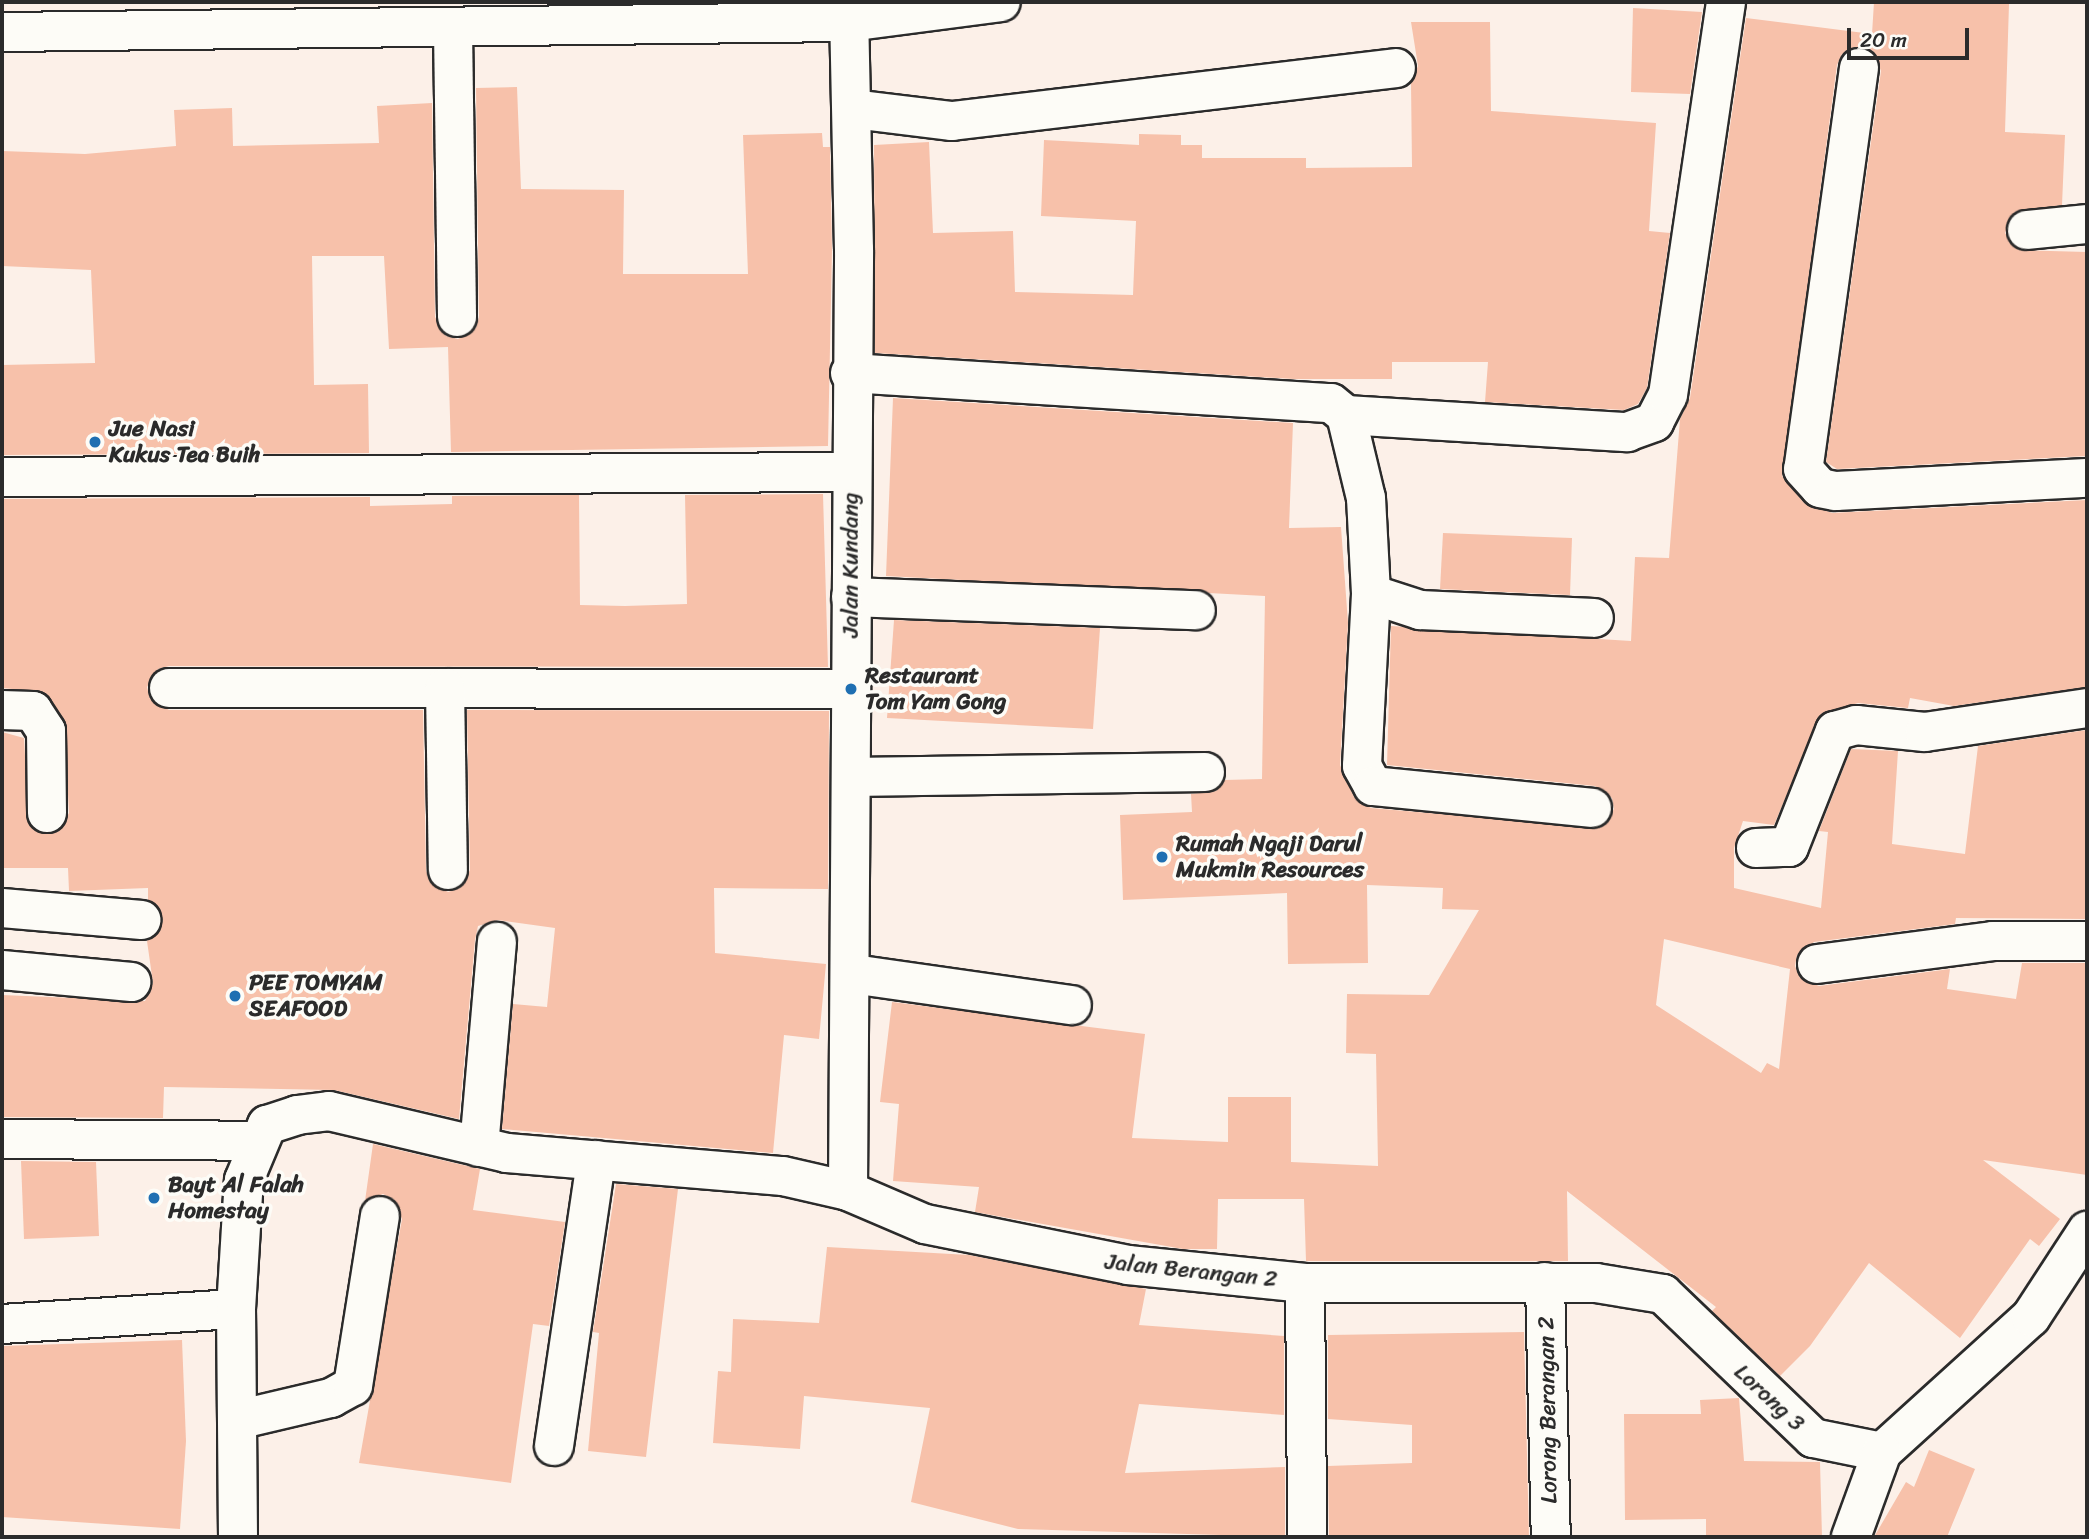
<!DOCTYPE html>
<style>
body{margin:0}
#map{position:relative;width:2089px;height:1539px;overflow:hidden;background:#fcf0e8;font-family:Sriracha,sans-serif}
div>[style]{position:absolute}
.building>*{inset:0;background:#f7c1aa}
.roads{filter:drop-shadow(2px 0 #2b2b2b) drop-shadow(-2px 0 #2b2b2b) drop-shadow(0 2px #2b2b2b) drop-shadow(0 -2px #2b2b2b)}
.minor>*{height:38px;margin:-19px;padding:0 19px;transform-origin:19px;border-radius:19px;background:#fdfcf7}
.dots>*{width:19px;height:19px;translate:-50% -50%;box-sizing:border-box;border:4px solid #fdfcf7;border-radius:50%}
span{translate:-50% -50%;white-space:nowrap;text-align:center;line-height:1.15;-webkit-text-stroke:7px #fdfcf7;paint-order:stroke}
.poi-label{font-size:23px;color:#2b2b2b;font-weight:700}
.left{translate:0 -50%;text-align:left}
.street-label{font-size:23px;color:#2b2b2b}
.frame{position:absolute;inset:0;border:4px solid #2b2b2b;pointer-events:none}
.scale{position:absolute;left:1847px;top:28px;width:122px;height:32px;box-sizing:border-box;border:4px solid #2b2b2b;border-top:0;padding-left:9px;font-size:21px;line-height:24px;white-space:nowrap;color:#2b2b2b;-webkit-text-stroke:5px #fdfcf7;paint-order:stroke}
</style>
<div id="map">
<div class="building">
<div style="clip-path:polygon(evenodd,1874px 2px,2009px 4px,2005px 132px,2065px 135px,2062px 205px,2015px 212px,2005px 233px,2019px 250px,2087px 252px,2087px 456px,1837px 469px,1826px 462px,1881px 71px,1873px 51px,1861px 46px,1842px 54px,1837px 65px,1782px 476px,1804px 503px,1832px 513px,2087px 500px,2087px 687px,1954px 706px,1910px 698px,1908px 708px,1858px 703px,1821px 714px,1774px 825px,1743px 821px,1734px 848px,1734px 888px,1821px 908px,1828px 832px,1819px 831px,1851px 749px,1898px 751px,1892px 844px,1965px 854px,1978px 746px,2087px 730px,2087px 919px,1956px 918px,1955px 924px,1814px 942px,1797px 955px,1795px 966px,1800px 978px,1819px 986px,1950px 969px,1947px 989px,2016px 999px,2022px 963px,2087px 963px,2087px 1175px,1983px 1160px,2060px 1219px,2039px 1246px,2030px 1239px,1960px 1338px,1869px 1263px,1810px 1346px,1780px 1376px,1712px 1311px,1716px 1307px,1567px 1191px,1568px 1261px,1306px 1261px,1304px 1199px,1218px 1199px,1217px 1249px,1183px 1249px,975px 1212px,979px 1187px,893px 1181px,899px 1104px,880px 1102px,892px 1002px,1145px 1034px,1132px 1138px,1228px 1142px,1228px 1097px,1291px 1097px,1291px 1162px,1378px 1166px,1376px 1054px,1346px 1053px,1347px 994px,1429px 995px,1479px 910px,1442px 909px,1443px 888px,1367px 885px,1368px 963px,1288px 964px,1287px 893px,1123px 900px,1120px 815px,1192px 812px,1191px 794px,1216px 791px,1225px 780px,1262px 779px,1265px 596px,886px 576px,893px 398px,1293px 423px,1289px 528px,1341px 527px,1348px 623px,1340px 765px,1354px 797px,1371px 808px,1600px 828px,1614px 809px,1612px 798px,1595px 786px,1387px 765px,1391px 626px,1631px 641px,1635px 557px,1669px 558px,1680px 419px,1690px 398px,1746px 18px,1872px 34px,1874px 2px,1664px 939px,1790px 969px,1779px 1069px,1767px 1063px,1761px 1073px,1656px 1005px,1664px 939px)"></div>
<div style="clip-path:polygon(1633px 8px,1702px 12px,1690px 94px,1631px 92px)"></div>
<div style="clip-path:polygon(1411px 22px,1490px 22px,1491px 111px,1656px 123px,1649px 231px,1670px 233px,1647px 388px,1638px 404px,1624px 410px,1485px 402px,1488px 362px,1392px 362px,1392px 379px,1294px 379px,875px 353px,874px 145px,929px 142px,933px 233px,1013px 231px,1015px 292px,1133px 295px,1136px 221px,1041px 216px,1044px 140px,1139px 145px,1139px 134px,1181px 135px,1181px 145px,1202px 145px,1202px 158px,1306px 158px,1306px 168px,1412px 167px,1411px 83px,1418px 66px)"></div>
<div style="clip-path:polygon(517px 87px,521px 189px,624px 190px,623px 274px,748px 274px,743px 135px,822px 133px,823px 147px,830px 147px,832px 250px,828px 446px,451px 452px,448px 347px,389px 349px,384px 256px,312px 256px,314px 385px,368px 384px,369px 453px,2px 455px,2px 365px,95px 363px,91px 270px,2px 266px,2px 151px,85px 154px,176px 146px,174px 110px,232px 108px,233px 146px,379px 143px,377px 106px,432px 103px,435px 317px,446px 336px,458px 339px,476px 328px,479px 317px,476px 88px)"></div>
<div style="clip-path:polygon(823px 494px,828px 667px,169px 666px,158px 669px,147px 687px,150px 699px,169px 710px,423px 710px,426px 870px,430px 882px,448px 892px,460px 888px,470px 870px,467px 710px,829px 711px,828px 889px,714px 888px,715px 953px,826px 964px,819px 1039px,784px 1035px,773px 1153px,502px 1129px,513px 1004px,547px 1007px,555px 928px,498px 920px,478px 926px,475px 940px,459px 1119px,334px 1090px,164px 1087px,163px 1118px,2px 1117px,2px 995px,145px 1001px,153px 983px,147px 941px,163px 921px,148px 900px,148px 888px,69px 891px,68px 868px,2px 868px,2px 732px,24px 738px,29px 825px,37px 832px,58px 832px,69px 813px,64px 719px,43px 692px,2px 688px,2px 499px,370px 497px,370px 506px,452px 504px,452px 496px,579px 495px,580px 605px,625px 606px,687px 604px,685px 495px)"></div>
<div style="clip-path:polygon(1443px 533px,1572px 538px,1570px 595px,1440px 589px)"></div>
<div style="clip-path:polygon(894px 620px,1100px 628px,1093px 729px,887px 718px)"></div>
<div style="clip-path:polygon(373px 1144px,480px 1169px,473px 1210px,565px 1222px,549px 1326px,533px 1324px,511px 1483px,359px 1463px,402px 1219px,393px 1199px,383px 1194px,365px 1201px)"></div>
<div style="clip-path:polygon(21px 1161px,96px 1162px,99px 1236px,24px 1239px)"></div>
<div style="clip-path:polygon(616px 1184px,678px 1189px,646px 1457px,588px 1451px,599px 1333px,593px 1332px)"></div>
<div style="clip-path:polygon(827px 1247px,969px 1255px,1146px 1289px,1139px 1325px,1284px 1336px,1284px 1415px,1139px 1404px,1125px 1473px,1285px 1467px,1285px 1537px,1018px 1529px,911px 1502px,930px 1408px,804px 1396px,800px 1449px,713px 1443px,718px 1371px,731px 1372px,733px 1319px,819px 1323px)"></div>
<div style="clip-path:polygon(1524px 1332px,1529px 1537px,1329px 1537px,1328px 1466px,1412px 1463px,1412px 1425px,1328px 1419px,1328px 1335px)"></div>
<div style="clip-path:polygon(182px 1340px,186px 1441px,180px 1529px,2px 1517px,2px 1346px)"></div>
<div style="clip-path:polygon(1739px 1398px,1744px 1461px,1820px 1462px,1822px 1537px,1706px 1537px,1706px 1519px,1625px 1520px,1624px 1414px,1701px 1414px,1700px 1400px)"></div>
<div style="clip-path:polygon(1929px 1450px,1975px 1469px,1947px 1537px,1874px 1537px,1906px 1482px,1914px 1487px)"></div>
</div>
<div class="roads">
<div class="minor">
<div style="left:453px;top:29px;width:288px;rotate:89.2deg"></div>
<div style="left:2px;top:32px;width:847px;rotate:-0.68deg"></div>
<div style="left:849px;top:22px;width:153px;rotate:-7.5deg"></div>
<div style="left:1859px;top:68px;width:405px;rotate:97.9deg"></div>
<div style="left:1803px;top:469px;width:25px;rotate:48deg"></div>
<div style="left:1820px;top:488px;width:16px;rotate:11deg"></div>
<div style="left:1836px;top:491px;width:251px;rotate:-3deg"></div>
<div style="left:853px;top:109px;width:100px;rotate:6.9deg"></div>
<div style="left:952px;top:121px;width:447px;rotate:-6.8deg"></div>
<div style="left:2027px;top:230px;width:60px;rotate:-5.7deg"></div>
<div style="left:850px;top:373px;width:482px;rotate:3.6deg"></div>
<div style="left:1331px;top:403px;width:19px;rotate:39deg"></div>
<div style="left:1346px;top:415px;width:85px;rotate:76.5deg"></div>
<div style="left:1366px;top:498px;width:96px;rotate:87deg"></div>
<div style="left:1371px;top:594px;width:172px;rotate:93deg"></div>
<div style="left:1362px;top:766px;width:23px;rotate:61deg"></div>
<div style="left:1373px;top:786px;width:220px;rotate:5.7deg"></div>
<div style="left:1346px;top:415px;width:282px;rotate:3.5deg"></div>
<div style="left:1627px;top:432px;width:29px;rotate:-20deg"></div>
<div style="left:1654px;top:422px;width:30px;rotate:-63deg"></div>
<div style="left:1668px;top:395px;width:397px;rotate:-81.6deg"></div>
<div style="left:2px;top:477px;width:848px;rotate:-0.34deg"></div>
<div style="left:1371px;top:594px;width:52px;rotate:18.1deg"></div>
<div style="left:1420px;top:610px;width:174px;rotate:2.6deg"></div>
<div style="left:851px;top:597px;width:345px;rotate:2.2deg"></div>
<div style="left:169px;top:688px;width:682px;rotate:0.08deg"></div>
<div style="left:445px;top:688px;width:182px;rotate:89.1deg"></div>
<div style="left:2px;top:710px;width:31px;rotate:2deg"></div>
<div style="left:33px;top:711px;width:24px;rotate:57deg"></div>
<div style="left:46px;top:731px;width:82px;rotate:89.3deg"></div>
<div style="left:852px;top:777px;width:353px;rotate:-0.8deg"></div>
<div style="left:1756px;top:848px;width:33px;rotate:-2deg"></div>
<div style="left:1789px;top:847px;width:125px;rotate:-68.4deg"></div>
<div style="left:1835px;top:731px;width:22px;rotate:-16deg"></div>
<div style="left:1856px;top:725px;width:69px;rotate:5.8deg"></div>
<div style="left:1925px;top:732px;width:164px;rotate:-8.4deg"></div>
<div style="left:2px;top:908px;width:140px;rotate:4.9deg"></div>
<div style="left:1817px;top:964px;width:177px;rotate:-7.4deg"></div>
<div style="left:1993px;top:941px;width:94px"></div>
<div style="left:2px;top:970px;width:130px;rotate:5.3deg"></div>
<div style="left:853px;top:974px;width:221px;rotate:8.1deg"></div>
<div style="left:2px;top:1139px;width:257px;rotate:0.4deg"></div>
<div style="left:479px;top:1147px;width:206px;rotate:-85deg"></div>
<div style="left:848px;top:1191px;width:941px;rotate:-89.63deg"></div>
<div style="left:854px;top:250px;width:248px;rotate:-91.2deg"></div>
<div style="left:1545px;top:1282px;width:255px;rotate:88.7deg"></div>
<div style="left:1305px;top:1283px;width:254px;rotate:89.5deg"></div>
<div style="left:2px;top:1324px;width:234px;rotate:-3.7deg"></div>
<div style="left:237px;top:1420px;width:97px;rotate:-13.2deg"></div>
<div style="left:331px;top:1398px;width:25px;rotate:-29deg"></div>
<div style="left:353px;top:1386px;width:172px;rotate:-81deg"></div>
<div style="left:554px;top:1446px;width:289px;rotate:-81.6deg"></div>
<div style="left:238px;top:1537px;width:228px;rotate:-90.5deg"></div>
<div style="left:236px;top:1309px;width:129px;rotate:-86.5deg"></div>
<div style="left:244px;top:1180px;width:60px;rotate:-67.3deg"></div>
<div style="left:267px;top:1125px;width:32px;rotate:-18deg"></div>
<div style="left:297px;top:1115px;width:32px;rotate:-7deg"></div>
<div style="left:329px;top:1111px;width:183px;rotate:13.3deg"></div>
<div style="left:507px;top:1153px;width:277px;rotate:4.8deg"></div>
<div style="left:783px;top:1176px;width:67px;rotate:13deg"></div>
<div style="left:848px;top:1191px;width:84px;rotate:23.2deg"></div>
<div style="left:925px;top:1224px;width:207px;rotate:11.4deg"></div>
<div style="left:1128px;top:1265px;width:178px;rotate:5.8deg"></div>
<div style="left:1305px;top:1283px;width:291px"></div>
<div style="left:1596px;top:1283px;width:68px;rotate:9.3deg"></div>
<div style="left:1663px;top:1294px;width:208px;rotate:43.8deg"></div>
<div style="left:1813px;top:1438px;width:70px;rotate:11.5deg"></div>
<div style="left:1882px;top:1452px;width:201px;rotate:-42.2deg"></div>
<div style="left:2031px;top:1317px;width:103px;rotate:-56.9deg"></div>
<div style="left:1851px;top:1537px;width:90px;rotate:-70deg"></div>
</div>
</div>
<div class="dots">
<div style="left:95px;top:442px;background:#1f6fb2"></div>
<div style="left:851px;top:689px;background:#1f6fb2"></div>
<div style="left:1162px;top:857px;background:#1f6fb2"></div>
<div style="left:235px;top:996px;background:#1f6fb2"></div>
<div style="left:154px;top:1198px;background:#1f6fb2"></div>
</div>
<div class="poi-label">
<span class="left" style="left:109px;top:442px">Jue Nasi<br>Kukus Tea Buih</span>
<span class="left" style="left:865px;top:689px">Restaurant<br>Tom Yam Gong</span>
<span class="left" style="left:1176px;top:857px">Rumah Ngaji Darul<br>Mukmin Resources</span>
<span class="left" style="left:249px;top:996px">PEE TOMYAM<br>SEAFOOD</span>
<span class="left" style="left:168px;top:1198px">Bayt Al Falah<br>Homestay</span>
</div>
<div class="street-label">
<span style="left:851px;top:565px;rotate:-90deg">Jalan Kundang</span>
<span style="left:1191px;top:1271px;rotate:6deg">Jalan Berangan 2</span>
<span style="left:1769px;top:1398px;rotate:43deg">Lorong 3</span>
<span style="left:1548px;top:1410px;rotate:-91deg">Lorong Berangan 2</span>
</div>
<div class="frame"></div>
<div class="scale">20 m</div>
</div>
